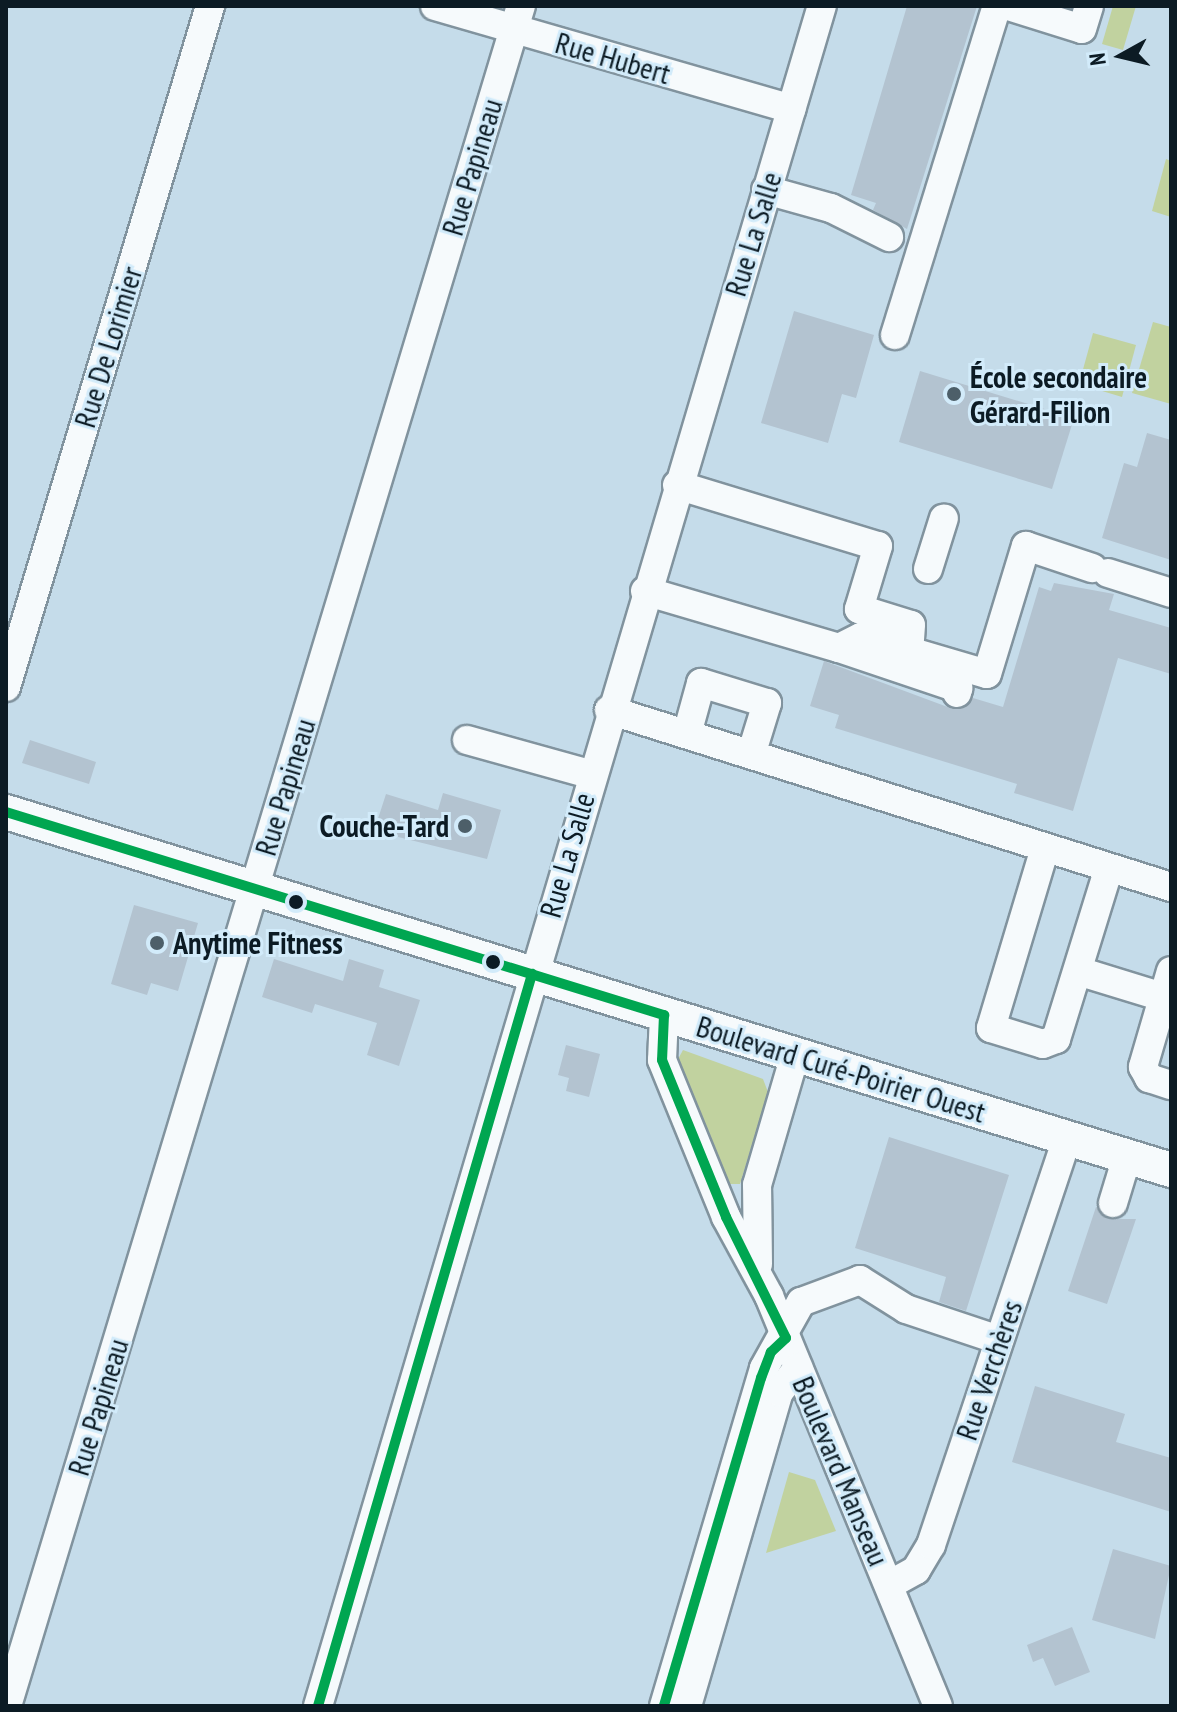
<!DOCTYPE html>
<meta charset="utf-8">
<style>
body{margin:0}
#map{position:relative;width:1177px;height:1712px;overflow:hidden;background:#c5dcea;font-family:"PT Sans Narrow",sans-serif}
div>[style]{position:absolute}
.green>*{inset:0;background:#c1d29f}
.building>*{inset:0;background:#b3c3d0}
.roads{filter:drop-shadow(2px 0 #81939e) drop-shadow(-2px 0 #81939e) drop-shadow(0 2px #81939e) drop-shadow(0 -2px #81939e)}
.minor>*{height:28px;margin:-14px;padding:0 14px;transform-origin:14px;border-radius:14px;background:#f6fafc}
.major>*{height:34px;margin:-17px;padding:0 17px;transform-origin:17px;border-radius:17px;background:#f6fafc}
.bus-1>*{height:10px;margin:-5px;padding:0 5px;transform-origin:5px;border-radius:5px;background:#00a651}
.dots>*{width:22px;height:22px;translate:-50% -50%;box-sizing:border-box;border:4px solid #d2ebfa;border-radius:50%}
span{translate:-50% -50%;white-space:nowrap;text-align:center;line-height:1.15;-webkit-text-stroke:6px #d2ebfa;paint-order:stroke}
.street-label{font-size:30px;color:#0c1b24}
.poi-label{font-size:30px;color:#0c1b24;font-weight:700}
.left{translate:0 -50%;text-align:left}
.right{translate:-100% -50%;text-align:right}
.frame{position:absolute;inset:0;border:8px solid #0c1b24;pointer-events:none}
.north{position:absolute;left:1081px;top:16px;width:80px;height:80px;-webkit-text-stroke:6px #d2ebfa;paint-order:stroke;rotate:262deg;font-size:22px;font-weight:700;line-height:32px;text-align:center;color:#0c1b24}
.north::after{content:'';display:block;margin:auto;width:28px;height:36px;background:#0c1b24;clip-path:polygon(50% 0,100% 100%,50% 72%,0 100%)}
</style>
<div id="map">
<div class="green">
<div style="clip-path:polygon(1113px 6px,1136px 6px,1123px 50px,1102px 44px)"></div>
<div style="clip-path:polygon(1166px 159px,1171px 161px,1171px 217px,1152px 211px)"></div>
<div style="clip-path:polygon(1153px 322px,1171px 327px,1171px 404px,1132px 393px)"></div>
<div style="clip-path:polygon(1093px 333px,1136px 345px,1122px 397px,1079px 384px)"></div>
<div style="clip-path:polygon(683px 1050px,763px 1079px,768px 1092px,740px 1184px,727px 1184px,677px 1061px)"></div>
<div style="clip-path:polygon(789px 1472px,815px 1480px,836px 1531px,766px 1553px)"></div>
</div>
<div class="building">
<div style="clip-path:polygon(907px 6px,977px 6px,907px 229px,873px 210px,876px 203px,851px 195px)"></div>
<div style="clip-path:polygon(794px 311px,874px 335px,856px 398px,842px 394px,828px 443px,761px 423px)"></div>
<div style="clip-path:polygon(920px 371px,1074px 418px,1052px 489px,899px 442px)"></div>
<div style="clip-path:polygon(1147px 433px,1171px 440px,1171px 560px,1102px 538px,1124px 463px,1137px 467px)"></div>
<div style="clip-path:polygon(1054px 583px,1114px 594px,1109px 610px,1171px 628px,1171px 674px,1118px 658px,1073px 811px,1014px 793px,1017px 784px,835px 728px,839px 715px,810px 706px,824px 661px,953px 709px,973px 698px,1003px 707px,1039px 587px,1051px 591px)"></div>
<div style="clip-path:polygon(30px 740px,96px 762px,89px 784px,22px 763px)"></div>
<div style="clip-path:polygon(443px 793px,501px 810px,487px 859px,374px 831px,386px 794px,438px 810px)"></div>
<div style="clip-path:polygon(134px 905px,198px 923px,178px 991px,151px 983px,147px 995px,111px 984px)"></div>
<div style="clip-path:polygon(274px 959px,343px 981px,349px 959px,384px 970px,379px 987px,420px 1000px,399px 1066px,367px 1055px,377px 1023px,315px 1004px,312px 1013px,262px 997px)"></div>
<div style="clip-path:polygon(566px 1045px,600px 1054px,589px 1097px,566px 1091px,569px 1078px,558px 1075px)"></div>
<div style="clip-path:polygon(889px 1137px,1009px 1175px,966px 1311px,939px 1302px,946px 1277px,855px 1248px)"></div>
<div style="clip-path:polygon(1096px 1207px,1109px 1219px,1136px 1219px,1107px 1304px,1068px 1291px)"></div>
<div style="clip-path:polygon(1035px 1386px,1125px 1414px,1116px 1442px,1171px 1458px,1171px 1512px,1012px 1462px)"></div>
<div style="clip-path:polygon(1113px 1549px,1171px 1566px,1155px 1639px,1092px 1620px)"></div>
<div style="clip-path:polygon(1072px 1627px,1090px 1672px,1055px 1686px,1043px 1658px,1033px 1662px,1027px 1645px)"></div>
</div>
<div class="roads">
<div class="minor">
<div style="left:435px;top:6px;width:371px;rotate:16.1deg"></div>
<div style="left:1008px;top:6px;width:77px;rotate:17.3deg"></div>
<div style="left:1082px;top:29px;width:24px;rotate:-73deg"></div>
<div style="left:766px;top:190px;width:67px;rotate:15.5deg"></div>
<div style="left:831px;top:208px;width:65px;rotate:26.6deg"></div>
<div style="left:895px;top:335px;width:344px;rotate:-72.8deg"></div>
<div style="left:677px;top:485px;width:210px;rotate:16.9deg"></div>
<div style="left:878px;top:546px;width:66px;rotate:106.8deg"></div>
<div style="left:859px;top:609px;width:54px;rotate:17.1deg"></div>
<div style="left:911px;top:625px;width:26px;rotate:94deg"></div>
<div style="left:928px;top:569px;width:53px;rotate:-72.6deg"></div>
<div style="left:1108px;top:573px;width:66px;rotate:17.6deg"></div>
<div style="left:645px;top:591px;width:202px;rotate:16.4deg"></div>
<div style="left:839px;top:648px;width:25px;rotate:-27deg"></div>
<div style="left:861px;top:637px;width:131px;rotate:16.4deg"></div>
<div style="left:987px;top:674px;width:134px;rotate:-73.1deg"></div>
<div style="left:1026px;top:546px;width:70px;rotate:18.4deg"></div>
<div style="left:839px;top:648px;width:126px;rotate:18.6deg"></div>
<div style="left:958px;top:688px;width:5px;rotate:101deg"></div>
<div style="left:6px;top:687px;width:711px;rotate:-73.32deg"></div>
<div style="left:609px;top:710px;width:589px;rotate:17.48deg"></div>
<div style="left:687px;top:734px;width:53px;rotate:-74.6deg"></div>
<div style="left:701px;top:683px;width:69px;rotate:16.9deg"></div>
<div style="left:767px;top:703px;width:54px;rotate:107.1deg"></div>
<div style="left:467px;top:740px;width:128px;rotate:15.5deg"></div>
<div style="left:1045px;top:848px;width:188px;rotate:106.7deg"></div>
<div style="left:991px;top:1028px;width:54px;rotate:17.1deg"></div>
<div style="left:1043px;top:1044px;width:14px;rotate:-21deg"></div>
<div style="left:1056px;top:1039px;width:179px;rotate:-72.8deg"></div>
<div style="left:1078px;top:971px;width:89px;rotate:17deg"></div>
<div style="left:1171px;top:971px;width:100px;rotate:106.3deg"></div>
<div style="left:1143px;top:1067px;width:13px;rotate:61deg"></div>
<div style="left:1149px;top:1078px;width:23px;rotate:18deg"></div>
<div style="left:664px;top:1015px;width:45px;rotate:92.5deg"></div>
<div style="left:662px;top:1060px;width:170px;rotate:67.8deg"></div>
<div style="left:726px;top:1217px;width:90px;rotate:61.4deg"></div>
<div style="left:769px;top:1296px;width:443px;rotate:67.6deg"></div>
<div style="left:1113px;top:1203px;width:48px;rotate:-73.1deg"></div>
<div style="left:758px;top:1264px;width:79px;rotate:-90.7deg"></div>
<div style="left:757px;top:1185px;width:135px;rotate:-73.7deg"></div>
<div style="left:889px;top:1585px;width:31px;rotate:-29deg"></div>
<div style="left:916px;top:1570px;width:29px;rotate:-59deg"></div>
<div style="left:931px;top:1545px;width:428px;rotate:-71.5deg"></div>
<div style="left:7px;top:1706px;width:1776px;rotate:-73.18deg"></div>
<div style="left:318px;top:1706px;width:1773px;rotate:-73.49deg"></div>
<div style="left:664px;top:1706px;width:352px;rotate:-73.5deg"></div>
<div style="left:764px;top:1368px;width:76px;rotate:-60.7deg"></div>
<div style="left:801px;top:1302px;width:63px;rotate:-20.4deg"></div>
<div style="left:860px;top:1280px;width:54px;rotate:32.2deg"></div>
<div style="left:906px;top:1309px;width:98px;rotate:18.4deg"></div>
<div style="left:687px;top:1706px;width:327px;rotate:-73.7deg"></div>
<div style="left:779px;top:1392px;width:31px;rotate:-52deg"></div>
</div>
<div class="major">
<div style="left:6px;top:812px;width:1219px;rotate:17.08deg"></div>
</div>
</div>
<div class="bus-1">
<div style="left:6px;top:812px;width:689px;rotate:17.15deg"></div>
<div style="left:664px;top:1015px;width:45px;rotate:92.5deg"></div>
<div style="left:662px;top:1060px;width:170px;rotate:67.8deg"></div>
<div style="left:726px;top:1217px;width:135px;rotate:63.6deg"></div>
<div style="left:786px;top:1338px;width:21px;rotate:137deg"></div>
<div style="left:771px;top:1352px;width:28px;rotate:111deg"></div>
<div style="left:761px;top:1378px;width:342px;rotate:106.5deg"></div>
<div style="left:318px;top:1706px;width:763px;rotate:-73.7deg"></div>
</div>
<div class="dots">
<div style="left:954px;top:394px;background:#4d5f69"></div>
<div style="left:465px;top:826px;background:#4d5f69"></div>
<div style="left:296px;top:902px;background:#0c1b24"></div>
<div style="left:157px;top:943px;background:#4d5f69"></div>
<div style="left:493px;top:962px;background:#0c1b24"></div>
</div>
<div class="street-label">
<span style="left:613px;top:58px;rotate:16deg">Rue Hubert</span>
<span style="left:472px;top:167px;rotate:-73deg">Rue Papineau</span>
<span style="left:753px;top:234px;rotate:-73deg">Rue La Salle</span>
<span style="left:108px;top:347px;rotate:-73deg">Rue De Lorimier</span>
<span style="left:285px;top:787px;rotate:-73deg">Rue Papineau</span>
<span style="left:567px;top:855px;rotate:-74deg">Rue La Salle</span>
<span style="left:841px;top:1069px;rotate:17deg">Boulevard Curé-Poirier Ouest</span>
<span style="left:989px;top:1370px;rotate:-71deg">Rue Verchères</span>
<span style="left:98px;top:1407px;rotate:-73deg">Rue Papineau</span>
<span style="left:841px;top:1471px;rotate:67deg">Boulevard Manseau</span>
</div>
<div class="poi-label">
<span class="left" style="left:970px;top:394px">École secondaire<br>Gérard-Filion</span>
<span class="right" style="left:449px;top:826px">Couche-Tard</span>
<span class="left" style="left:173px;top:943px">Anytime Fitness</span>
</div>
<div class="frame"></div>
<div class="north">N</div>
</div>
